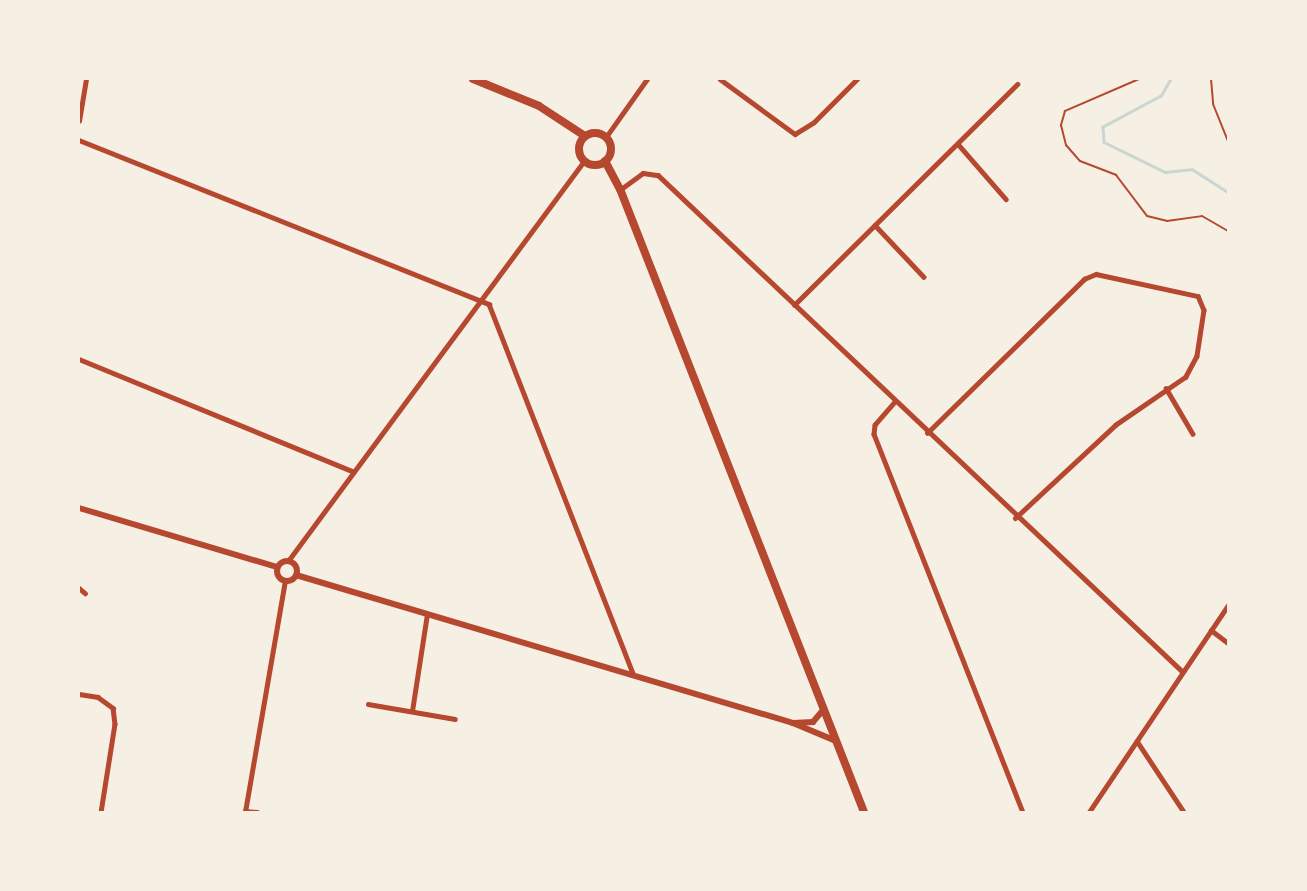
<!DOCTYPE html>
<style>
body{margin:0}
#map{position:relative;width:1307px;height:891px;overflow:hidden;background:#f6efe4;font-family:Lato,sans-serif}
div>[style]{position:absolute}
.stream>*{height:2.5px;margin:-1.25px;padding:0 1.25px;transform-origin:1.25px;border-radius:1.25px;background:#c9d6d2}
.path>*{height:2px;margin:-1px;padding:0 1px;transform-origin:1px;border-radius:1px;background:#b5482f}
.minor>*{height:4.5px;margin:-2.25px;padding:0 2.25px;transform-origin:2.25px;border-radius:2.25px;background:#b5482f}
.tertiary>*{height:6px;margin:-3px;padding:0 3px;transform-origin:3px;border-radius:3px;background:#b5482f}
.tertiary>.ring{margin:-3px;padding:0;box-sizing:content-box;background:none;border:6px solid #b5482f;border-radius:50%}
.primary>*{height:8px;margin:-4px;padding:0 4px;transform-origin:4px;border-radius:4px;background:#b5482f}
.primary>.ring{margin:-4px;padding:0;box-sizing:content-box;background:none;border:8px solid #b5482f;border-radius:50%}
span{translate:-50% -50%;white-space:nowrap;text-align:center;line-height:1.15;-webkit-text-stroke:7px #f6efe4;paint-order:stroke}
.frame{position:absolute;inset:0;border:80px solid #f6efe4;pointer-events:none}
</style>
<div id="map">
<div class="stream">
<div style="left:1171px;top:79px;width:20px;rotate:120deg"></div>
<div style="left:1161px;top:96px;width:66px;rotate:151.9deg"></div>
<div style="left:1103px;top:127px;width:15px;rotate:86deg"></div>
<div style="left:1104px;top:142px;width:68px;rotate:26.2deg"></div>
<div style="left:1165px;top:172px;width:27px;rotate:-6deg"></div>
<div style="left:1192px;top:169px;width:43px;rotate:32.6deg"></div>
</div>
<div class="path">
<div style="left:1139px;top:79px;width:81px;rotate:156.6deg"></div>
<div style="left:1065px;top:111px;width:15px;rotate:106deg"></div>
<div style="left:1061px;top:125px;width:21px;rotate:76deg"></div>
<div style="left:1066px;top:145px;width:21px;rotate:49deg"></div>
<div style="left:1080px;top:161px;width:39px;rotate:21deg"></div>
<div style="left:1116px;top:175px;width:51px;rotate:52.9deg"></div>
<div style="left:1147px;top:216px;width:21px;rotate:14deg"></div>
<div style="left:1167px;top:221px;width:35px;rotate:-8deg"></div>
<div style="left:1202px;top:216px;width:30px;rotate:30deg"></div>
<div style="left:1211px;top:79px;width:25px;rotate:85deg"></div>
<div style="left:1213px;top:104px;width:40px;rotate:68deg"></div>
</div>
<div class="minor">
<div style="left:720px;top:79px;width:93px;rotate:36.3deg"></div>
<div style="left:795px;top:134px;width:22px;rotate:-32deg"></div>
<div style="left:814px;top:122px;width:61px;rotate:-45deg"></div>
<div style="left:79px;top:121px;width:43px;rotate:-80.5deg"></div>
<div style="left:606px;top:137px;width:71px;rotate:-54.7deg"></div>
<div style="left:79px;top:140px;width:442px;rotate:21.8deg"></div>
<div style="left:489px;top:304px;width:398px;rotate:68.7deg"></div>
<div style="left:958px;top:144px;width:73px;rotate:48.9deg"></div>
<div style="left:621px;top:189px;width:27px;rotate:-36deg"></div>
<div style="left:643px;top:173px;width:15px;rotate:8deg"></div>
<div style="left:658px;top:175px;width:722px;rotate:43.43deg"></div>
<div style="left:875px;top:225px;width:71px;rotate:46.7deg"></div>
<div style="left:794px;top:305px;width:314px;rotate:-44.7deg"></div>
<div style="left:79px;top:359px;width:297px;rotate:22.3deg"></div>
<div style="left:1166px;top:388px;width:53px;rotate:59.6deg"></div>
<div style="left:895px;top:402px;width:30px;rotate:131deg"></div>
<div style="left:875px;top:425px;width:9px;rotate:96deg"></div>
<div style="left:874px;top:434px;width:406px;rotate:68.5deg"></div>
<div style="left:927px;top:433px;width:220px;rotate:-44.4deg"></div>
<div style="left:1084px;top:279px;width:13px;rotate:-23deg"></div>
<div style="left:1096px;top:274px;width:104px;rotate:12.2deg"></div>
<div style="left:1198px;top:296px;width:15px;rotate:67deg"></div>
<div style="left:1204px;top:310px;width:47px;rotate:98.7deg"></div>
<div style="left:1197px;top:356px;width:24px;rotate:118deg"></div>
<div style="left:1186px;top:377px;width:85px;rotate:145.6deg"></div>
<div style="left:1116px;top:425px;width:137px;rotate:137.1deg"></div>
<div style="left:288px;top:561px;width:498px;rotate:-53.5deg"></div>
<div style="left:79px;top:588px;width:8px;rotate:40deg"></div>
<div style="left:1211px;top:630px;width:21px;rotate:37deg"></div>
<div style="left:79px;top:694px;width:19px;rotate:9deg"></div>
<div style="left:98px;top:697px;width:19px;rotate:36deg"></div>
<div style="left:113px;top:708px;width:16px;rotate:83deg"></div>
<div style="left:115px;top:724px;width:89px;rotate:99deg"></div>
<div style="left:368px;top:704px;width:88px;rotate:9.8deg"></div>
<div style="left:412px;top:711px;width:98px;rotate:-81.2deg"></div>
<div style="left:1137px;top:741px;width:85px;rotate:56.5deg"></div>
<div style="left:245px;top:811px;width:12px;rotate:5deg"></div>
<div style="left:245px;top:812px;width:234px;rotate:-80.2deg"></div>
<div style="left:1089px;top:812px;width:249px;rotate:-56.1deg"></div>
</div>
<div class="tertiary">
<div style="left:79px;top:508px;width:207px;rotate:16.6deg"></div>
<div class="ring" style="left:277px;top:561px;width:14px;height:14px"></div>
<div style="left:296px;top:575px;width:519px;rotate:16.58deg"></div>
<div style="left:793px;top:723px;width:20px;rotate:-3deg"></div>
<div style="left:813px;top:722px;width:16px;rotate:-50deg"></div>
<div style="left:793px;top:723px;width:47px;rotate:22.7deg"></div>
</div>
<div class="primary">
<div style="left:473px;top:79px;width:71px;rotate:22.2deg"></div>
<div style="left:539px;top:106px;width:55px;rotate:33.1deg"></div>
<div class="ring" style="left:579px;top:133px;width:24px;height:24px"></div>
<div style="left:605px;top:161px;width:32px;rotate:62deg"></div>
<div style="left:620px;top:189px;width:669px;rotate:68.61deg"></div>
</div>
<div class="frame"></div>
</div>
